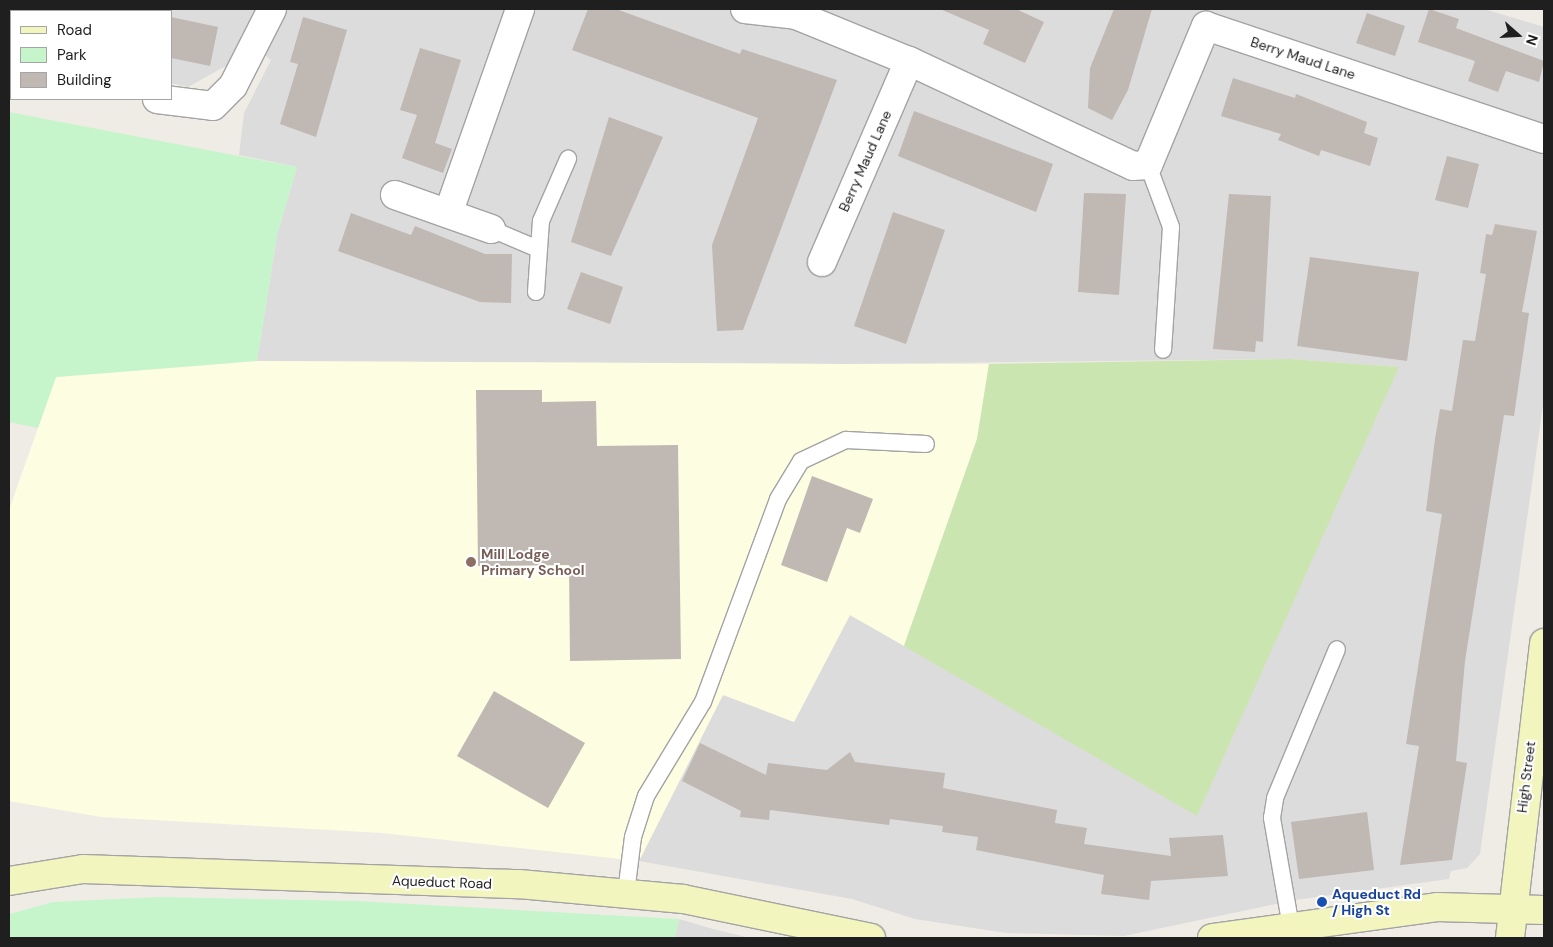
<!DOCTYPE html>
<style>
body{margin:0}
#map{position:relative;width:1553px;height:947px;overflow:hidden;background:#efece6;font-family:"DM Sans",sans-serif}
div>[style]{position:absolute}
.residential>*{inset:0;background:#dddcdc}
.education>*{inset:0;background:#fdfde2}
.grass>*{inset:0;background:#cae5b0}
.park>*{inset:0;background:#c7f5cb}
.building>*{inset:0;background:#bfb8b3}
.roads{filter:drop-shadow(1px 0 #a3a3a3) drop-shadow(-1px 0 #a3a3a3) drop-shadow(0 1px #a3a3a3) drop-shadow(0 -1px #a3a3a3)}
.lane>*{height:16px;margin:-8px;padding:0 8px;transform-origin:8px;border-radius:8px;background:#fff}
.street>*{height:28px;margin:-14px;padding:0 14px;transform-origin:14px;border-radius:14px;background:#fff}
.secondary>*{height:28px;margin:-14px;padding:0 14px;transform-origin:14px;border-radius:14px;background:#f2f5be}
.dots>*{width:14px;height:14px;translate:-50% -50%;box-sizing:border-box;border:2px solid #fff;border-radius:50%}
span{translate:-50% -50%;white-space:nowrap;text-align:center;line-height:1.15;-webkit-text-stroke:4px #fff;paint-order:stroke}
.street-label{font-size:14px;color:#1f1f1f}
.education-label{font-size:14px;color:#785e54;font-weight:700}
.left{translate:0 -50%;text-align:left}
.transit-label{font-size:14px;color:#164399;font-weight:700}
.frame{position:absolute;inset:0;border:10px solid #1f1f1f;pointer-events:none}
.legend{position:absolute;left:10px;top:10px;width:162px;height:90px;box-sizing:border-box;background:#fff;border:1px solid #a5a5a5;margin:0;padding:6px 9px;list-style:none;font-size:15px;color:#1f1f1f}
.legend li{display:flex;align-items:center;gap:10px;height:25px}
.legend b{width:25px;border:1px solid #a5a5a5}
.north{position:absolute;left:1493px;top:10px;width:50px;height:50px;-webkit-text-stroke:4px #fff;paint-order:stroke;rotate:109deg;font-size:14px;font-weight:700;line-height:20px;text-align:center;color:#1f1f1f}
.north::after{content:'';display:block;margin:auto;width:18px;height:22px;background:#1f1f1f;clip-path:polygon(50% 0,100% 100%,50% 72%,0 100%)}
</style>
<div id="map">
<div class="residential">
<div style="clip-path:polygon(9px 9px,1484px 9px,1544px 27px,1544px 398px,1480px 854px,1467px 868px,1451px 871px,1449px 879px,1295px 900px,1124px 936px,1006px 933px,915px 919px,852px 899px,639px 861px,723px 694px,794px 722px,850px 615px,941px 666px,1399px 367px,1290px 359px,846px 364px,257px 361px,277px 235px,297px 167px,239px 155px,244px 113px,271px 60px,246px 40px,231px 63px,188px 87px,171px 83px,171px 11px,11px 11px,11px 52px)"></div>
<div style="clip-path:polygon(679px 919px,713px 929px,750px 938px,675px 938px)"></div>
</div>
<div class="education">
<div style="clip-path:polygon(257px 361px,846px 364px,989px 364px,977px 439px,904px 646px,850px 615px,794px 722px,723px 695px,639px 861px,382px 833px,101px 817px,9px 801px,9px 510px,56px 377px)"></div>
</div>
<div class="grass">
<div style="clip-path:polygon(1290px 359px,1399px 367px,1197px 816px,904px 646px,977px 439px,989px 364px)"></div>
</div>
<div class="park">
<div style="clip-path:polygon(9px 112px,297px 167px,277px 235px,257px 361px,56px 377px,38px 428px,9px 422px)"></div>
<div style="clip-path:polygon(158px 897px,357px 901px,679px 919px,675px 938px,9px 938px,10px 914px,53px 902px)"></div>
</div>
<div class="building">
<div style="clip-path:polygon(588px 9px,616px 9px,740px 54px,742px 49px,837px 80px,743px 330px,717px 331px,712px 245px,758px 118px,572px 50px)"></div>
<div style="clip-path:polygon(940px 9px,1016px 9px,1044px 22px,1025px 63px,983px 44px,989px 30px)"></div>
<div style="clip-path:polygon(1114px 9px,1152px 9px,1128px 90px,1112px 120px,1088px 108px,1090px 68px)"></div>
<div style="clip-path:polygon(1429px 9px,1459px 19px,1456px 28px,1544px 61px,1539px 82px,1506px 71px,1498px 92px,1468px 81px,1475px 61px,1418px 42px)"></div>
<div style="clip-path:polygon(1367px 13px,1405px 26px,1395px 56px,1356px 43px)"></div>
<div style="clip-path:polygon(171px 17px,218px 27px,210px 66px,171px 58px)"></div>
<div style="clip-path:polygon(303px 17px,347px 30px,316px 137px,280px 124px,298px 64px,290px 62px)"></div>
<div style="clip-path:polygon(420px 48px,461px 60px,435px 143px,452px 149px,443px 173px,402px 158px,417px 115px,400px 110px)"></div>
<div style="clip-path:polygon(1233px 78px,1295px 98px,1296px 94px,1367px 122px,1364px 133px,1378px 138px,1370px 166px,1321px 150px,1319px 156px,1278px 140px,1281px 134px,1221px 116px)"></div>
<div style="clip-path:polygon(914px 111px,1053px 164px,1036px 212px,898px 156px)"></div>
<div style="clip-path:polygon(609px 117px,663px 137px,611px 256px,571px 242px)"></div>
<div style="clip-path:polygon(1447px 156px,1479px 164px,1468px 208px,1435px 200px)"></div>
<div style="clip-path:polygon(1084px 193px,1126px 194px,1119px 295px,1078px 292px)"></div>
<div style="clip-path:polygon(1229px 194px,1271px 196px,1263px 342px,1256px 341px,1255px 352px,1213px 349px)"></div>
<div style="clip-path:polygon(893px 212px,945px 230px,906px 344px,854px 326px)"></div>
<div style="clip-path:polygon(351px 213px,411px 235px,415px 226px,485px 254px,512px 254px,511px 303px,480px 302px,338px 251px)"></div>
<div style="clip-path:polygon(1495px 224px,1537px 231px,1522px 312px,1529px 313px,1514px 416px,1504px 415px,1465px 661px,1456px 761px,1467px 763px,1452px 860px,1400px 865px,1419px 746px,1406px 744px,1442px 514px,1426px 511px,1435px 439px,1440px 409px,1452px 411px,1463px 340px,1475px 341px,1486px 274px,1480px 273px,1486px 234px,1492px 235px)"></div>
<div style="clip-path:polygon(1310px 257px,1419px 272px,1407px 361px,1297px 346px)"></div>
<div style="clip-path:polygon(581px 272px,623px 287px,610px 324px,567px 309px)"></div>
<div style="clip-path:polygon(476px 390px,542px 390px,542px 402px,596px 401px,597px 446px,678px 445px,681px 659px,570px 661px,569px 565px,478px 566px)"></div>
<div style="clip-path:polygon(812px 476px,873px 499px,860px 533px,847px 528px,827px 582px,781px 565px)"></div>
<div style="clip-path:polygon(494px 691px,585px 743px,548px 808px,457px 756px)"></div>
<div style="clip-path:polygon(700px 743px,766px 775px,768px 763px,827px 770px,850px 752px,855px 762px,945px 773px,943px 788px,1057px 810px,1055px 823px,1087px 828px,1084px 844px,1171px 856px,1169px 838px,1223px 835px,1228px 876px,1151px 881px,1149px 900px,1101px 894px,1104px 875px,976px 850px,978px 837px,942px 832px,943px 826px,890px 819px,889px 825px,770px 810px,769px 820px,740px 817px,741px 811px,682px 781px)"></div>
<div style="clip-path:polygon(1367px 812px,1374px 870px,1299px 879px,1291px 822px)"></div>
</div>
<div class="roads">
<div class="lane">
<div style="left:1148px;top:165px;width:66px;rotate:69.6deg"></div>
<div style="left:1171px;top:227px;width:123px;rotate:93.7deg"></div>
<div style="left:491px;top:229px;width:49px;rotate:22.9deg"></div>
<div style="left:536px;top:292px;width:71px;rotate:-86deg"></div>
<div style="left:541px;top:221px;width:68px;rotate:-66.5deg"></div>
<div style="left:626px;top:893px;width:56px;rotate:-82.9deg"></div>
<div style="left:633px;top:837px;width:43px;rotate:-72.4deg"></div>
<div style="left:646px;top:796px;width:110px;rotate:-58.8deg"></div>
<div style="left:703px;top:702px;width:216px;rotate:-69.7deg"></div>
<div style="left:778px;top:499px;width:44px;rotate:-58.8deg"></div>
<div style="left:801px;top:461px;width:50px;rotate:-25deg"></div>
<div style="left:846px;top:440px;width:80px;rotate:2.9deg"></div>
<div style="left:1291px;top:927px;width:111px;rotate:-99.9deg"></div>
<div style="left:1272px;top:818px;width:20px;rotate:-81deg"></div>
<div style="left:1275px;top:798px;width:161px;rotate:-67.4deg"></div>
</div>
<div class="street">
<div style="left:745px;top:9px;width:51px;rotate:6.7deg"></div>
<div style="left:796px;top:15px;width:122px;rotate:22.2deg"></div>
<div style="left:909px;top:61px;width:247px;rotate:25.1deg"></div>
<div style="left:1133px;top:166px;width:15px;rotate:-4deg"></div>
<div style="left:1148px;top:165px;width:151px;rotate:-67.4deg"></div>
<div style="left:1206px;top:26px;width:356px;rotate:18.5deg"></div>
<div style="left:9px;top:66px;width:2px"></div>
<div style="left:157px;top:99px;width:56px;rotate:7.1deg"></div>
<div style="left:213px;top:106px;width:28px;rotate:-45deg"></div>
<div style="left:233px;top:86px;width:86px;rotate:-63.1deg"></div>
<div style="left:395px;top:195px;width:102px;rotate:19.5deg"></div>
<div style="left:449px;top:211px;width:214px;rotate:-70.6deg"></div>
<div style="left:822px;top:262px;width:219px;rotate:-66.6deg"></div>
</div>
<div class="secondary">
<div style="left:9px;top:881px;width:75px;rotate:-9.2deg"></div>
<div style="left:83px;top:869px;width:436px;rotate:2deg"></div>
<div style="left:519px;top:884px;width:165px;rotate:5.2deg"></div>
<div style="left:683px;top:899px;width:192px;rotate:11.7deg"></div>
<div style="left:1212px;top:938px;width:227px;rotate:-7.8deg"></div>
<div style="left:1437px;top:907px;width:107px;rotate:1.6deg"></div>
<div style="left:1510px;top:938px;width:297px;rotate:-83.4deg"></div>
</div>
</div>
<div class="dots">
<div style="left:471px;top:562px;background:#8d6e63"></div>
<div style="left:1322px;top:902px;background:#1a4fb4"></div>
</div>
<div class="street-label">
<span style="left:1303px;top:58px;rotate:18deg">Berry Maud Lane</span>
<span style="left:865px;top:161px;rotate:-66deg">Berry Maud Lane</span>
<span style="left:1526px;top:777px;rotate:-83deg">High Street</span>
<span style="left:442px;top:882px;rotate:2deg">Aqueduct Road</span>
</div>
<div class="education-label">
<span class="left" style="left:481px;top:562px">Mill Lodge<br>Primary School</span>
</div>
<div class="transit-label">
<span class="left" style="left:1332px;top:902px">Aqueduct Rd<br>/ High St</span>
</div>
<div class="frame"></div>
<ul class="legend">
<li><b style="height:6px;background:#f2f5be"></b>Road</li>
<li><b style="height:14px;background:#c7f5cb"></b>Park</li>
<li><b style="height:14px;background:#bfb8b3"></b>Building</li>
</ul>
<div class="north">N</div>
</div>
